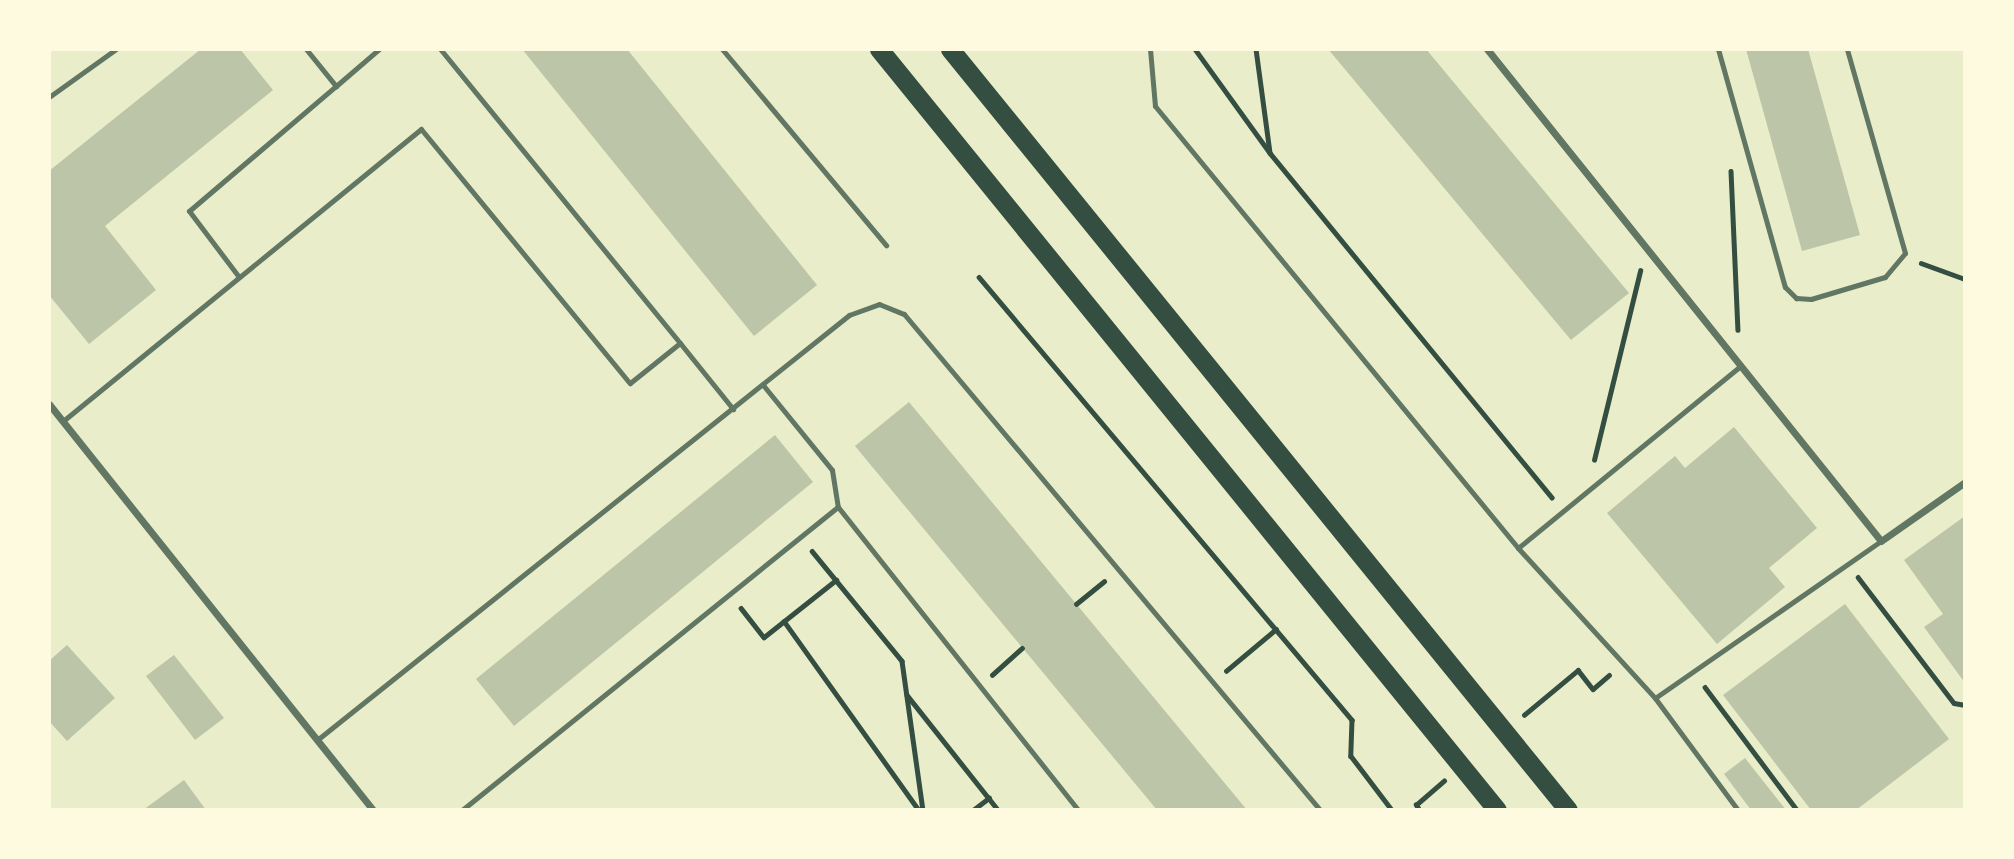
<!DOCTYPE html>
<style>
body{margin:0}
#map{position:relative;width:2014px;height:859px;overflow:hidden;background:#e9edc9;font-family:"Nunito Sans",sans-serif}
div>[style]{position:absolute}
.building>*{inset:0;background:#bcc5a7}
.path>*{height:4.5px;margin:-2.25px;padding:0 2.25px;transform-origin:2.25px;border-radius:2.25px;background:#344e41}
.service>*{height:5px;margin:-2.5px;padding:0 2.5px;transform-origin:2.5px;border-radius:2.5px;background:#617663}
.minor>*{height:7px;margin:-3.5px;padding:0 3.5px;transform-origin:3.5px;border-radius:3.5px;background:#617663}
.trunk>*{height:19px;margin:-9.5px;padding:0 9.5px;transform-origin:9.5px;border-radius:9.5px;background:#344e41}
span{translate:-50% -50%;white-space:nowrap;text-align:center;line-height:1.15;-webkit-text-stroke:6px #fefae0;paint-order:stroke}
.frame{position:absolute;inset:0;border:51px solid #fefae0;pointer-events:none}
</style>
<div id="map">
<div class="building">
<div style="clip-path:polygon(201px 49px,240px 49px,273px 90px,105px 226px,156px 290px,89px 344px,49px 295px,49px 171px)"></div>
<div style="clip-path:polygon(522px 49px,627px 49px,817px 285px,754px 336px)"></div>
<div style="clip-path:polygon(1328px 49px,1426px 49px,1629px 293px,1571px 340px)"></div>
<div style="clip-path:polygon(1746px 49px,1808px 49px,1860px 235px,1802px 251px)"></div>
<div style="clip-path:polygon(909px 402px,1247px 810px,1157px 810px,855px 446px)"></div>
<div style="clip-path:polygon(1734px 427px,1817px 528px,1769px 568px,1785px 587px,1717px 644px,1607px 513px,1675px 456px,1685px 468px)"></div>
<div style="clip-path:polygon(775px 435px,813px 482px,514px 726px,476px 679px)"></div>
<div style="clip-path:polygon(1965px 516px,1965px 683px,1924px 627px,1943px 614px,1904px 560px)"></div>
<div style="clip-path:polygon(1845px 604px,1949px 739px,1856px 810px,1811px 810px,1723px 695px)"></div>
<div style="clip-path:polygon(67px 645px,115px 698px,67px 741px,49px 721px,49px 661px)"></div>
<div style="clip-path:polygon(174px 655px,224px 718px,195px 740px,146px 676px)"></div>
<div style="clip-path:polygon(1745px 758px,1786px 810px,1751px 810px,1724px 774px)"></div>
<div style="clip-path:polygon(184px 780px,206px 810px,143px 810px)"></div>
</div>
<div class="path">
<div style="left:1195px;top:49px;width:128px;rotate:54.2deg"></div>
<div style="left:1270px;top:153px;width:445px;rotate:50.7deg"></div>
<div style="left:1256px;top:49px;width:104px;rotate:82.3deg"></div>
<div style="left:1731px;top:171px;width:159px;rotate:87.5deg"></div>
<div style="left:1921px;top:263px;width:47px;rotate:20deg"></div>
<div style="left:979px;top:277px;width:579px;rotate:49.9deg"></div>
<div style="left:1352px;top:720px;width:36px;rotate:92deg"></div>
<div style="left:1351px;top:756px;width:68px;rotate:52.8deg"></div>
<div style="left:1594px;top:460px;width:195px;rotate:-76.3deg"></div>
<div style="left:812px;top:551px;width:142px;rotate:50.7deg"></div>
<div style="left:902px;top:661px;width:150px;rotate:82deg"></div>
<div style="left:1858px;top:577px;width:158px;rotate:52.7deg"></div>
<div style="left:1954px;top:703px;width:11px;rotate:10deg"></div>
<div style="left:1076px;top:604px;width:36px;rotate:-39deg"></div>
<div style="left:741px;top:608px;width:37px;rotate:52deg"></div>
<div style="left:764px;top:637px;width:92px;rotate:-38.4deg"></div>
<div style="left:784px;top:621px;width:232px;rotate:54.5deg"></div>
<div style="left:1226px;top:671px;width:65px;rotate:-40deg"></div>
<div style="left:992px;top:675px;width:40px;rotate:-42deg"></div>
<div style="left:1705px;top:687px;width:154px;rotate:53.2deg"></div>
<div style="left:907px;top:695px;width:147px;rotate:51.6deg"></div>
<div style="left:1524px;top:715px;width:70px;rotate:-39.8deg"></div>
<div style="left:1578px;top:670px;width:24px;rotate:52deg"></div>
<div style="left:1593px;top:689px;width:21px;rotate:-41deg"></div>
<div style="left:973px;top:810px;width:20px;rotate:-37deg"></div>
<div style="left:1419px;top:810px;width:6px;rotate:-121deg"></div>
<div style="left:1416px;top:805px;width:37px;rotate:-41deg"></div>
</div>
<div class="service">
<div style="left:306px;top:49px;width:48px;rotate:51deg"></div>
<div style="left:336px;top:86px;width:57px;rotate:-40.7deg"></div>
<div style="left:722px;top:49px;width:256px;rotate:50.1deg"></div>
<div style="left:1150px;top:49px;width:57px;rotate:85deg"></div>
<div style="left:1155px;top:106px;width:572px;rotate:50.6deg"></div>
<div style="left:1518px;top:548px;width:203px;rotate:47.6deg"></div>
<div style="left:1655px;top:698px;width:139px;rotate:53.5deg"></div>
<div style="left:1718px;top:49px;width:247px;rotate:74.3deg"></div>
<div style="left:1785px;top:287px;width:16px;rotate:45deg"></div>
<div style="left:1796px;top:298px;width:15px;rotate:4deg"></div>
<div style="left:1811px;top:299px;width:77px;rotate:-16.6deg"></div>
<div style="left:1885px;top:277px;width:31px;rotate:-50deg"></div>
<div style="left:1905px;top:253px;width:212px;rotate:-105.9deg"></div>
<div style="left:49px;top:97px;width:82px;rotate:-35.6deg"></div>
<div style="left:239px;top:277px;width:83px;rotate:-127.1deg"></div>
<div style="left:189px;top:211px;width:193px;rotate:-40.4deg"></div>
<div style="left:680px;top:343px;width:85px;rotate:51.2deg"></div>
<div style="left:763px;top:385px;width:109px;rotate:50.9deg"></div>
<div style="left:832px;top:470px;width:37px;rotate:81deg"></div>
<div style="left:838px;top:507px;width:387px;rotate:51.6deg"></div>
<div style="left:63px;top:421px;width:462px;rotate:-39.2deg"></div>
<div style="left:421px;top:129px;width:329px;rotate:50.6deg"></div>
<div style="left:630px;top:383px;width:64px;rotate:-38.7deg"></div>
<div style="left:680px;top:343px;width:380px;rotate:-129.2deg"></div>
<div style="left:1518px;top:548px;width:287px;rotate:-39.3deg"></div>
<div style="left:1655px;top:698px;width:275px;rotate:-34.8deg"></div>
<div style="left:317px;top:740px;width:681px;rotate:-38.62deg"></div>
<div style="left:849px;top:315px;width:32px;rotate:-20deg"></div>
<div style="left:879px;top:304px;width:27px;rotate:22deg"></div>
<div style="left:904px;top:314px;width:647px;rotate:50.01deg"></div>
<div style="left:462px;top:810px;width:483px;rotate:-38.9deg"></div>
</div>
<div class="minor">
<div style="left:1487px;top:49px;width:630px;rotate:51.31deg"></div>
<div style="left:1881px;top:541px;width:103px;rotate:-35.1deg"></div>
<div style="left:49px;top:404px;width:519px;rotate:51.41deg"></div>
</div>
<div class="trunk">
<div style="left:879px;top:49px;width:980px;rotate:50.92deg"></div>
<div style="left:950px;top:49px;width:980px;rotate:50.92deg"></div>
</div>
<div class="frame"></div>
</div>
